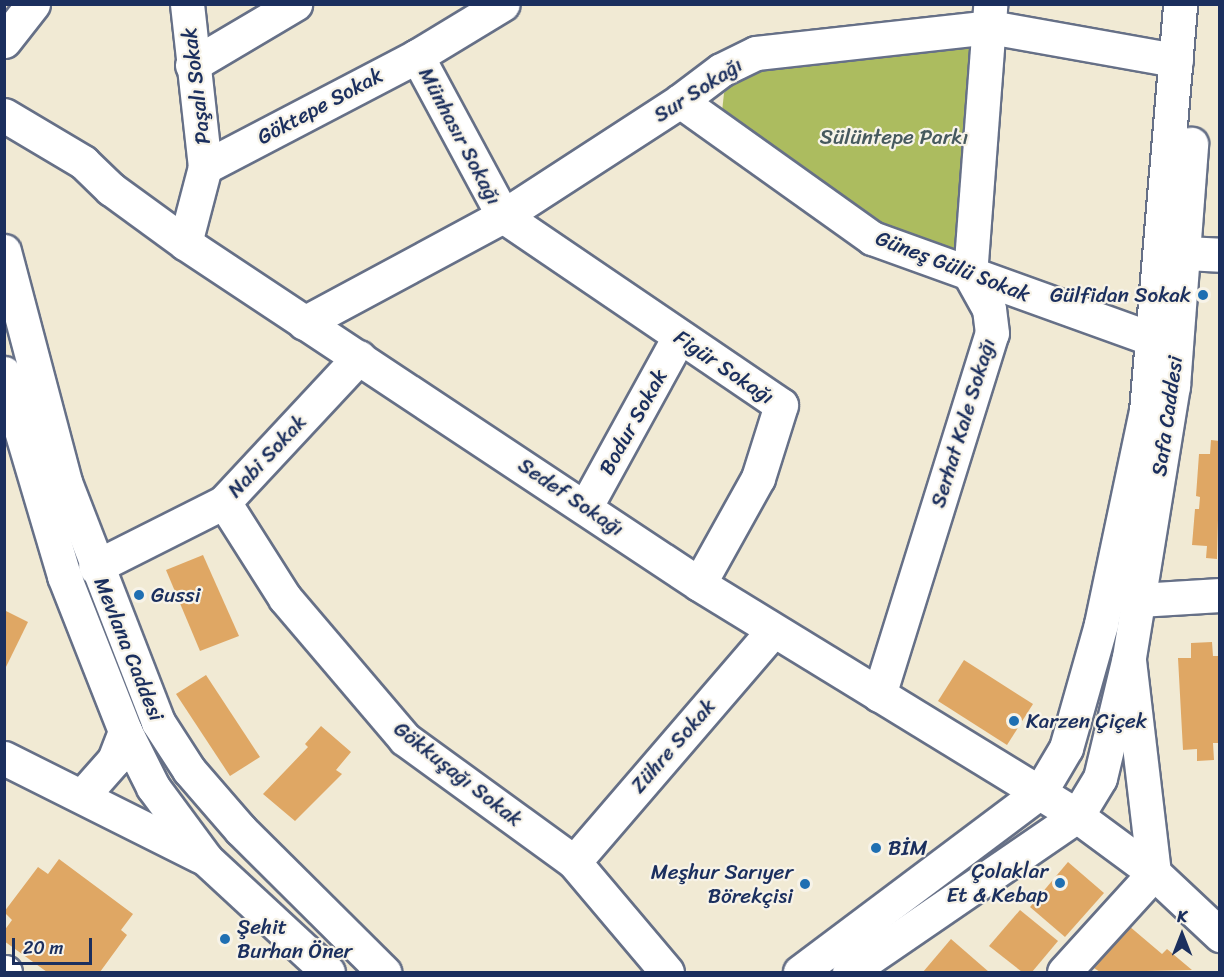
<!DOCTYPE html>
<meta charset="utf-8">
<style>
body{margin:0}
#map{position:relative;width:1224px;height:977px;overflow:hidden;background:#f1ead4;font-family:Sriracha,sans-serif}
div>[style]{position:absolute}
.green>*{inset:0;background:#acbc5f}
.building>*{inset:0;background:#dfa764}
.roads{filter:drop-shadow(2px 0 #667087) drop-shadow(-2px 0 #667087) drop-shadow(0 2px #667087) drop-shadow(0 -2px #667087)}
.minor>*{height:33px;margin:-16.5px;padding:0 16.5px;transform-origin:16.5px;border-radius:16.5px;background:#fff}
.major>*{height:33px;margin:-16.5px;padding:0 16.5px;transform-origin:16.5px;border-radius:16.5px;background:#fff}
.dots>*{width:16px;height:16px;translate:-50% -50%;box-sizing:border-box;border:3px solid #f7f3e8;border-radius:50%}
span{translate:-50% -50%;white-space:nowrap;text-align:center;line-height:1.15;-webkit-text-stroke:4.5px #f7f3e8;paint-order:stroke}
.street-label{font-size:21px;color:#1b2f5e}
.park-label{font-size:21px;color:#46595e}
.poi-label{font-size:21px;color:#1b2f5e}
.right{translate:-100% -50%;text-align:right}
.left{translate:0 -50%;text-align:left}
.frame{position:absolute;inset:0;border:6px solid #1b2f5e;pointer-events:none}
.north{position:absolute;left:1152px;top:905px;width:60px;height:60px;-webkit-text-stroke:4px #f7f3e8;paint-order:stroke;rotate:0deg;font-size:16px;font-weight:700;line-height:24px;text-align:center;color:#1b2f5e}
.north::after{content:'';display:block;margin:auto;width:21px;height:27px;background:#1b2f5e;clip-path:polygon(50% 0,100% 100%,50% 72%,0 100%)}
.scale{position:absolute;left:12px;top:938px;width:80px;height:27px;box-sizing:border-box;border:3px solid #1b2f5e;border-top:0;padding-left:8px;font-size:18px;line-height:21px;white-space:nowrap;color:#1b2f5e;-webkit-text-stroke:4px #f7f3e8;paint-order:stroke}
</style>
<div id="map">
<div class="green">
<div style="clip-path:polygon(970px 48px,963px 257px,871px 226px,722px 112px,724px 93px,737px 79px,764px 68px,806px 60px)"></div>
</div>
<div class="building">
<div style="clip-path:polygon(1211px 440px,1220px 441px,1217px 559px,1206px 558px,1207px 546px,1192px 545px,1195px 509px,1199px 509px,1200px 497px,1196px 496px,1199px 454px,1210px 454px)"></div>
<div style="clip-path:polygon(203px 555px,239px 636px,200px 651px,166px 570px)"></div>
<div style="clip-path:polygon(4px 610px,28px 622px,4px 671px)"></div>
<div style="clip-path:polygon(1212px 642px,1213px 656px,1220px 656px,1220px 743px,1213px 743px,1214px 760px,1197px 761px,1197px 749px,1183px 750px,1178px 658px,1191px 658px,1191px 643px)"></div>
<div style="clip-path:polygon(964px 660px,1033px 704px,1007px 745px,938px 701px)"></div>
<div style="clip-path:polygon(206px 675px,260px 757px,230px 776px,176px 694px)"></div>
<div style="clip-path:polygon(321px 726px,351px 752px,336px 770px,342px 774px,295px 821px,263px 794px,308px 747px,305px 744px)"></div>
<div style="clip-path:polygon(59px 859px,133px 914px,121px 930px,127px 935px,100px 972px,47px 972px,4px 941px,4px 931px,12px 920px,4px 912px,38px 867px,48px 874px)"></div>
<div style="clip-path:polygon(1068px 862px,1104px 893px,1065px 937px,1030px 907px)"></div>
<div style="clip-path:polygon(1020px 910px,1058px 941px,1032px 972px,1022px 972px,989px 946px)"></div>
<div style="clip-path:polygon(1129px 926px,1162px 954px,1167px 949px,1192px 970px,1100px 972px,1094px 968px)"></div>
<div style="clip-path:polygon(951px 939px,989px 972px,923px 972px)"></div>
</div>
<div class="roads">
<div class="minor">
<div style="left:187px;top:4px;width:164px;rotate:83.7deg"></div>
<div style="left:4px;top:41px;width:47px;rotate:-51.9deg"></div>
<div style="left:417px;top:56px;width:182px;rotate:61.7deg"></div>
<div style="left:503px;top:216px;width:336px;rotate:34.2deg"></div>
<div style="left:781px;top:405px;width:77px;rotate:107.5deg"></div>
<div style="left:758px;top:478px;width:121px;rotate:119.1deg"></div>
<div style="left:192px;top:65px;width:120px;rotate:-30.6deg"></div>
<div style="left:680px;top:101px;width:236px;rotate:35.5deg"></div>
<div style="left:872px;top:238px;width:298px;rotate:19.8deg"></div>
<div style="left:4px;top:115px;width:92px;rotate:30.7deg"></div>
<div style="left:83px;top:162px;width:39px;rotate:44deg"></div>
<div style="left:111px;top:189px;width:92px;rotate:36.1deg"></div>
<div style="left:185px;top:243px;width:617px;rotate:33.56deg"></div>
<div style="left:699px;top:584px;width:444px;rotate:31.5deg"></div>
<div style="left:1077px;top:816px;width:96px;rotate:36.5deg"></div>
<div style="left:1154px;top:873px;width:91px;rotate:43.2deg"></div>
<div style="left:185px;top:243px;width:79px;rotate:-75.3deg"></div>
<div style="left:205px;top:167px;width:239px;rotate:-27.6deg"></div>
<div style="left:417px;top:56px;width:100px;rotate:-31.2deg"></div>
<div style="left:4px;top:251px;width:239px;rotate:75.2deg"></div>
<div style="left:65px;top:482px;width:257px;rotate:68.8deg"></div>
<div style="left:158px;top:722px;width:57px;rotate:57.1deg"></div>
<div style="left:189px;top:770px;width:79px;rotate:49.1deg"></div>
<div style="left:241px;top:830px;width:202px;rotate:44.8deg"></div>
<div style="left:1185px;top:253px;width:35px;rotate:3deg"></div>
<div style="left:304px;top:323px;width:226px;rotate:-28.3deg"></div>
<div style="left:503px;top:216px;width:211px;rotate:-33deg"></div>
<div style="left:680px;top:101px;width:51px;rotate:-37.1deg"></div>
<div style="left:721px;top:70px;width:39px;rotate:-26deg"></div>
<div style="left:756px;top:53px;width:235px;rotate:-6.3deg"></div>
<div style="left:990px;top:27px;width:189px;rotate:10.1deg"></div>
<div style="left:4px;top:373px;width:212px;rotate:73.5deg"></div>
<div style="left:64px;top:576px;width:167px;rotate:68.5deg"></div>
<div style="left:125px;top:731px;width:63px;rotate:63.4deg"></div>
<div style="left:153px;top:787px;width:89px;rotate:53.6deg"></div>
<div style="left:206px;top:859px;width:166px;rotate:42.8deg"></div>
<div style="left:224px;top:502px;width:114px;rotate:57.6deg"></div>
<div style="left:285px;top:598px;width:185px;rotate:49.6deg"></div>
<div style="left:405px;top:739px;width:209px;rotate:36deg"></div>
<div style="left:574px;top:862px;width:144px;rotate:49.8deg"></div>
<div style="left:586px;top:506px;width:193px;rotate:-61.2deg"></div>
<div style="left:95px;top:567px;width:144px;rotate:-26.7deg"></div>
<div style="left:224px;top:502px;width:198px;rotate:-47deg"></div>
<div style="left:1139px;top:600px;width:81px;rotate:-3.5deg"></div>
<div style="left:879px;top:695px;width:379px;rotate:-72.7deg"></div>
<div style="left:992px;top:333px;width:24px;rotate:-97deg"></div>
<div style="left:989px;top:309px;width:39px;rotate:-119deg"></div>
<div style="left:970px;top:275px;width:270px;rotate:-85.7deg"></div>
<div style="left:4px;top:758px;width:219px;rotate:26.6deg"></div>
<div style="left:83px;top:795px;width:47px;rotate:-48.5deg"></div>
<div style="left:114px;top:760px;width:31px;rotate:-69deg"></div>
<div style="left:574px;top:862px;width:305px;rotate:-49.3deg"></div>
<div style="left:4px;top:972px;width:1px"></div>
<div style="left:1064px;top:972px;width:134px;rotate:-47.7deg"></div>
<div style="left:1154px;top:873px;width:215px;rotate:-96.7deg"></div>
</div>
<div class="major">
<div style="left:800px;top:972px;width:300px;rotate:-36.9deg"></div>
<div style="left:1040px;top:792px;width:51px;rotate:-59.4deg"></div>
<div style="left:1066px;top:748px;width:129px;rotate:-74.2deg"></div>
<div style="left:1101px;top:624px;width:218px;rotate:-78.1deg"></div>
<div style="left:1146px;top:411px;width:408px;rotate:-85.2deg"></div>
<div style="left:849px;top:972px;width:276px;rotate:-34.4deg"></div>
<div style="left:1077px;top:816px;width:44px;rotate:-58.8deg"></div>
<div style="left:1100px;top:778px;width:124px;rotate:-76.5deg"></div>
<div style="left:1129px;top:657px;width:275px;rotate:-80.8deg"></div>
<div style="left:1173px;top:386px;width:243px;rotate:-85.7deg"></div>
</div>
</div>
<div class="dots">
<div style="left:1203px;top:295px;background:#1f6fb2"></div>
<div style="left:139px;top:595px;background:#1f6fb2"></div>
<div style="left:1014px;top:721px;background:#1f6fb2"></div>
<div style="left:876px;top:848px;background:#1f6fb2"></div>
<div style="left:1060px;top:883px;background:#1f6fb2"></div>
<div style="left:805px;top:884px;background:#1f6fb2"></div>
<div style="left:225px;top:939px;background:#1f6fb2"></div>
</div>
<div class="street-label">
<span style="left:196px;top:86px;rotate:-97deg">Paşalı Sokak</span>
<span style="left:698px;top:90px;rotate:-33deg">Sur Sokağı</span>
<span style="left:320px;top:106px;rotate:-28deg">Göktepe Sokak</span>
<span style="left:460px;top:136px;rotate:62deg">Münhasır Sokağı</span>
<span style="left:953px;top:266px;rotate:21deg">Güneş Gülü Sokak</span>
<span style="left:724px;top:367px;rotate:34deg">Figür Sokağı</span>
<span style="left:1167px;top:416px;rotate:-82deg">Safa Caddesi</span>
<span style="left:633px;top:422px;rotate:-61deg">Bodur Sokak</span>
<span style="left:963px;top:423px;rotate:-73deg">Serhat Kale Sokağı</span>
<span style="left:267px;top:456px;rotate:-47deg">Nabi Sokak</span>
<span style="left:571px;top:497px;rotate:34deg">Sedef Sokağı</span>
<span style="left:129px;top:649px;rotate:68deg">Mevlana Caddesi</span>
<span style="left:673px;top:746px;rotate:-49deg">Zühre Sokak</span>
<span style="left:458px;top:774px;rotate:38deg">Gökkuşağı Sokak</span>
</div>
<div class="park-label">
<span style="left:894px;top:137px">Sülüntepe Parkı</span>
</div>
<div class="poi-label">
<span class="right" style="left:1191px;top:295px">Gülfidan Sokak</span>
<span class="left" style="left:151px;top:595px">Gussi</span>
<span class="left" style="left:1026px;top:721px">Karzen Çiçek</span>
<span class="left" style="left:888px;top:848px">BİM</span>
<span class="right" style="left:1048px;top:883px">Çolaklar<br>Et &amp; Kebap</span>
<span class="right" style="left:793px;top:884px">Meşhur Sarıyer<br>Börekçisi</span>
<span class="left" style="left:237px;top:939px">Şehit<br>Burhan Öner</span>
</div>
<div class="frame"></div>
<div class="north">K</div>
<div class="scale">20 m</div>
</div>
